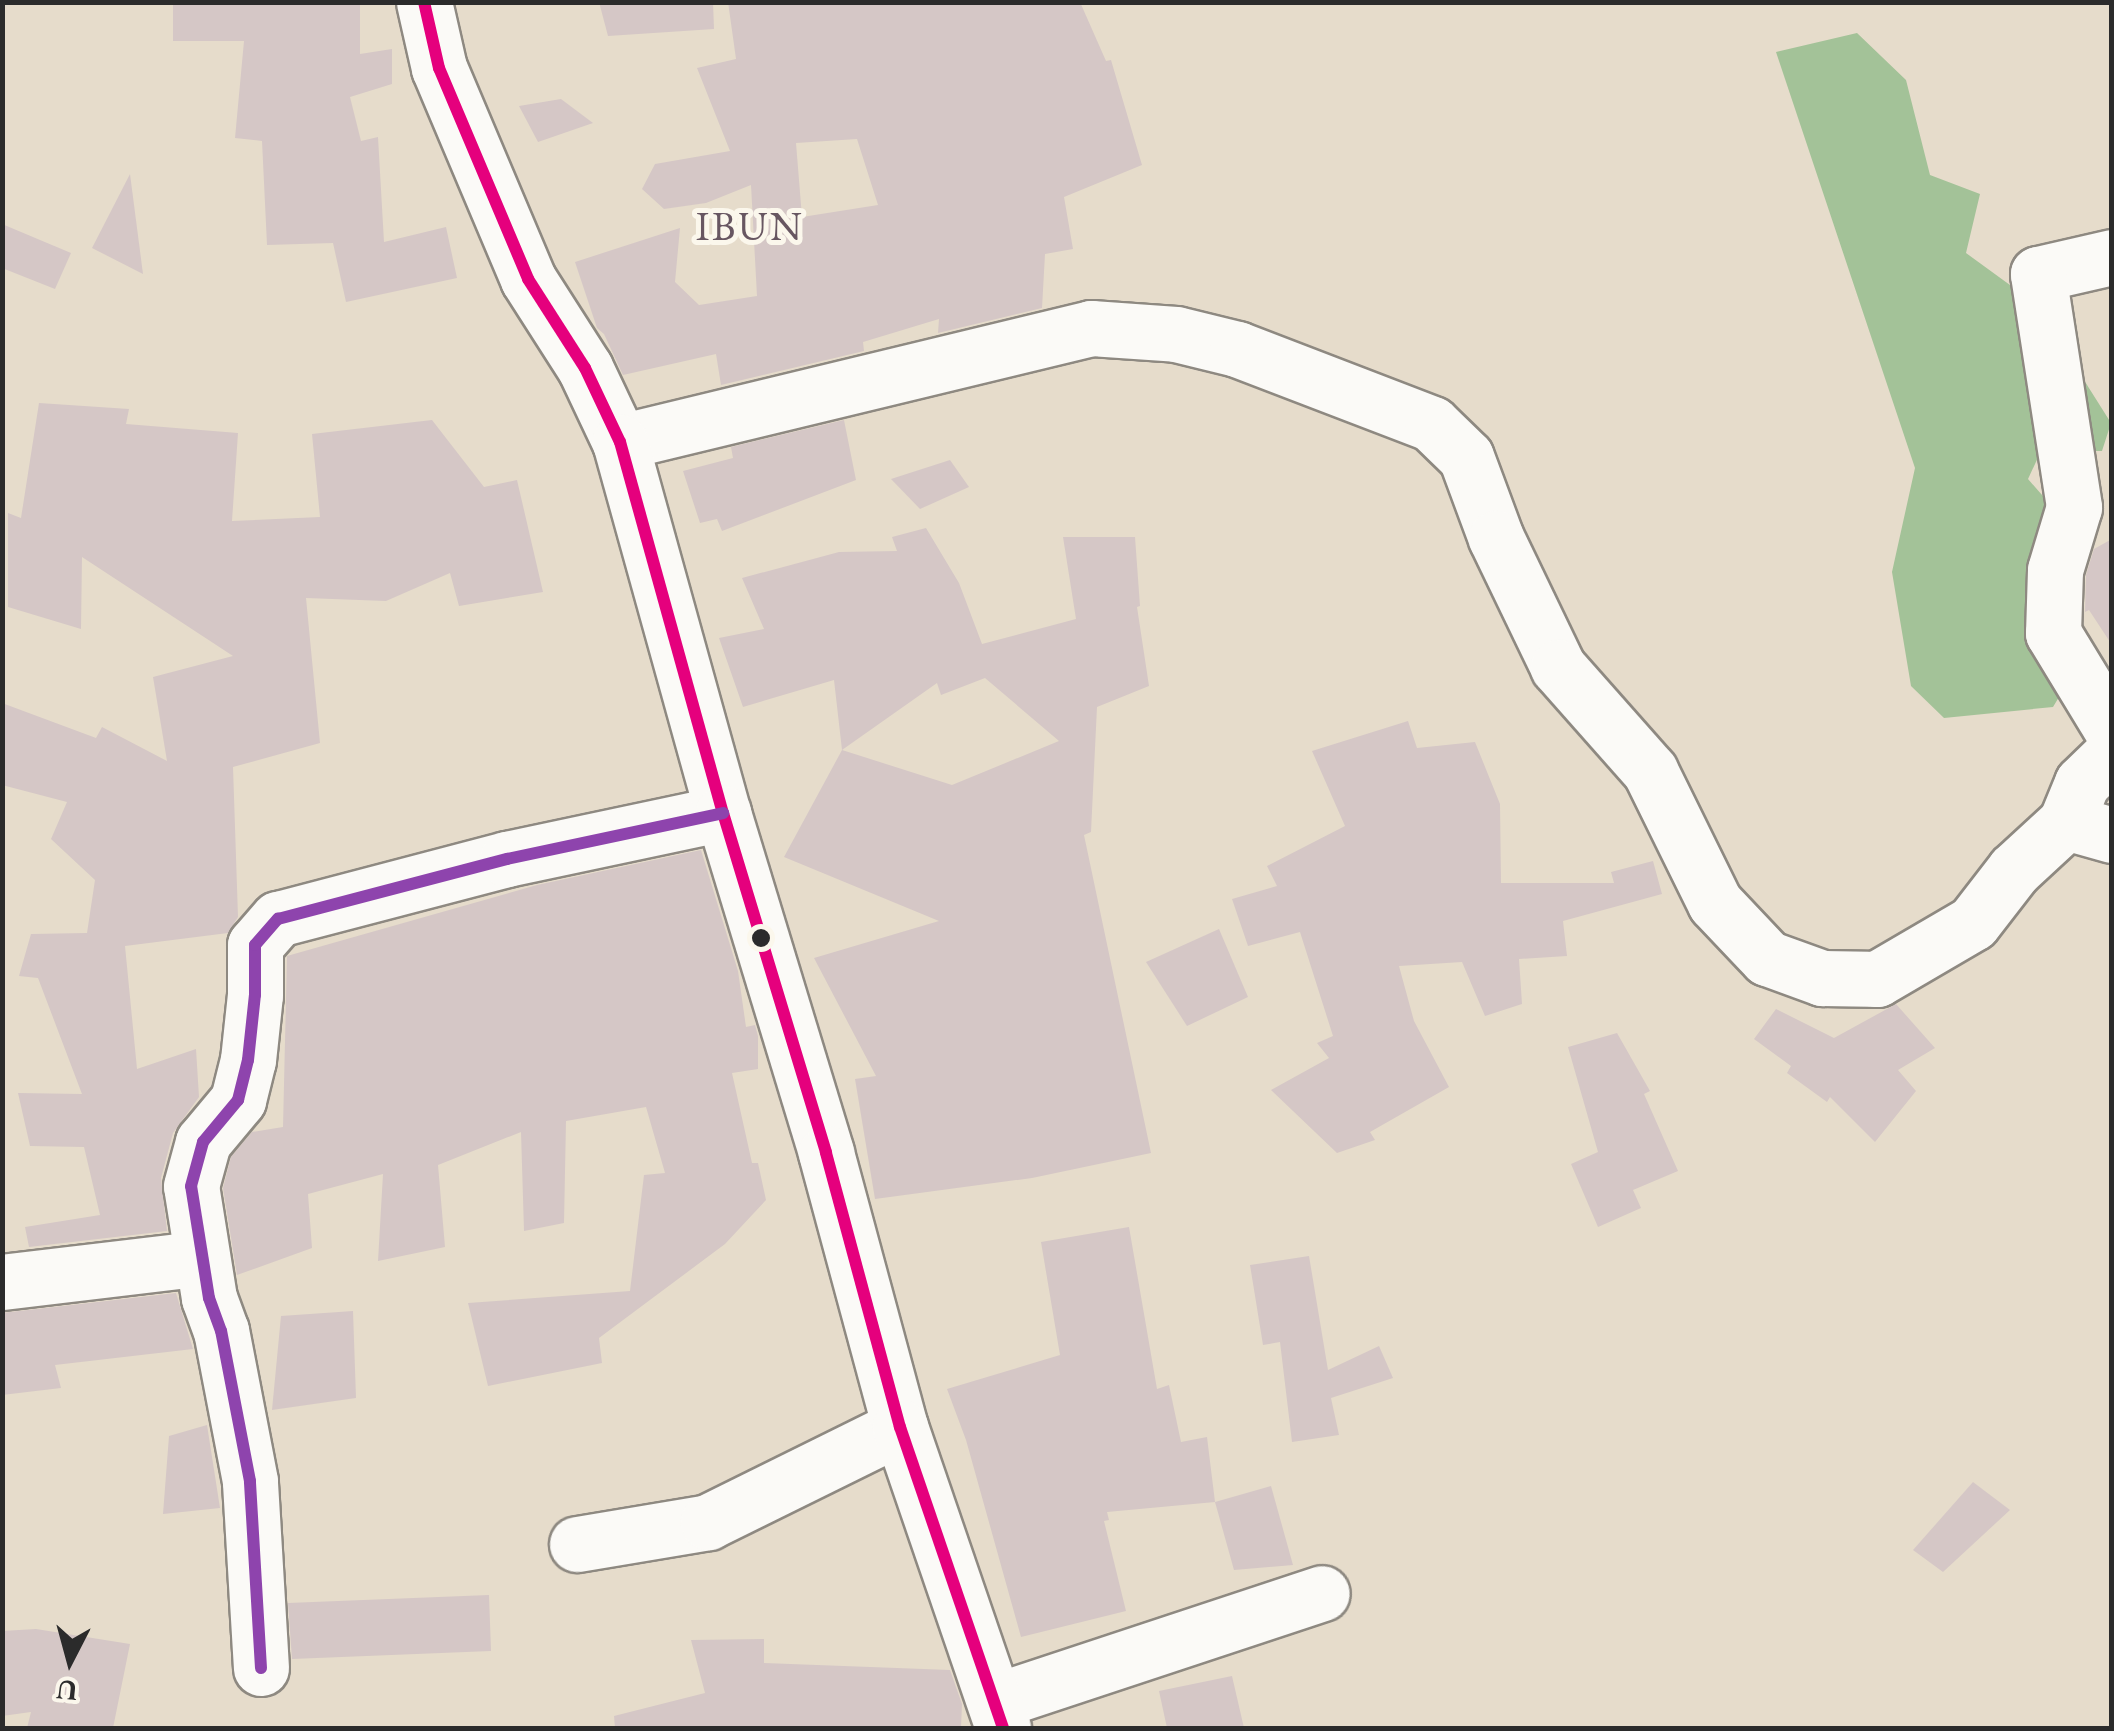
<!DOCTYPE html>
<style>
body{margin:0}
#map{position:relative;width:2114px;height:1731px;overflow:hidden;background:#e6dccb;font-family:"EB Garamond",serif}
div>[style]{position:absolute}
.forest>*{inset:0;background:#a3c298}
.building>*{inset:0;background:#d5c7c6}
.roads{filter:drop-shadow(2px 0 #8e8981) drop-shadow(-2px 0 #8e8981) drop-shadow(0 2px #8e8981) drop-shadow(0 -2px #8e8981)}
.minor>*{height:55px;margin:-27.5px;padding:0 27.5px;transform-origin:27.5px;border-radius:27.5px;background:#fbfaf7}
.major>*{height:55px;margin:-27.5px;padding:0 27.5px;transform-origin:27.5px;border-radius:27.5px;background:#fbfaf7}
.bus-1>*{height:12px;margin:-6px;padding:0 6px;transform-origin:6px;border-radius:6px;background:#e5007d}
.bus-2>*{height:12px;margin:-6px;padding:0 6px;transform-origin:6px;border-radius:6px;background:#8e44ad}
.dots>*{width:28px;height:28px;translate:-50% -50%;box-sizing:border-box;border:5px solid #fbf7ec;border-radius:50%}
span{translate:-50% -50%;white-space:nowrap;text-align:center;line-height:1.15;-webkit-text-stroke:10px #fbf7ec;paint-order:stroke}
.quarter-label{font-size:40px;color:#675661;letter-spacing:2.5px}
.frame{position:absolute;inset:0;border:5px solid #2b2b2b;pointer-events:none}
.north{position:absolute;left:20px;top:1611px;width:100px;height:100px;-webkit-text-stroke:8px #fbf7ec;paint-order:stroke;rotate:186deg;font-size:28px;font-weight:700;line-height:40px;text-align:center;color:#2b2b2b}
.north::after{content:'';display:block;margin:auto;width:35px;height:45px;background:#2b2b2b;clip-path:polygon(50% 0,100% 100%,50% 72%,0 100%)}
</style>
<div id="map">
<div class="forest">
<div style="clip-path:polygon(1857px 33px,1906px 80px,1930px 175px,1980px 194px,1966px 253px,2036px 304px,2111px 423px,2102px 451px,2041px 451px,2028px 479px,2076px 534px,2065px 687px,2053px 707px,1944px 718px,1911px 686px,1892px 572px,1915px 468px,1776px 52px)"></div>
</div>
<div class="building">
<div style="clip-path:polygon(173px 2px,360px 2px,360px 54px,392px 49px,392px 84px,350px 97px,361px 141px,378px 137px,384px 242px,446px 227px,457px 278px,346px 302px,333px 243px,267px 245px,262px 141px,235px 138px,244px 41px,173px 41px)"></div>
<div style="clip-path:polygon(599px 2px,713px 2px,714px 29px,608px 36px)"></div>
<div style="clip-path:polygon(evenodd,728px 2px,1080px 2px,1106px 61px,1111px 60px,1142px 165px,1064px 197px,1073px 249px,1045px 254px,1042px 308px,938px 333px,939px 319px,863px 342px,864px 351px,721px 385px,716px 354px,623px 375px,604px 334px,597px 328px,575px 262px,680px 228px,675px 282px,699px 305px,757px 296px,751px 185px,706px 203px,664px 209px,642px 189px,655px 164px,730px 151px,697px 68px,736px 59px,728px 2px,857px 139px,878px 205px,802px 217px,796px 143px,857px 139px)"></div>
<div style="clip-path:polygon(561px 99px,593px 123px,538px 142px,519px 106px)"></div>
<div style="clip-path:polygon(130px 174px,143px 274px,92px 248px)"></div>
<div style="clip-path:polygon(2px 224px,71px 253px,55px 289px,2px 268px)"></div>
<div style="clip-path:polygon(39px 403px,129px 409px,126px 424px,238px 433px,232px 521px,320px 517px,312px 434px,432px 420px,484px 487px,517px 480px,543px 592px,459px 606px,450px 573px,386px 601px,306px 598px,320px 743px,233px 767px,238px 917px,228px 933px,125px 946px,137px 1069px,196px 1049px,199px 1097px,173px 1133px,161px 1178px,167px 1231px,29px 1247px,25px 1227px,100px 1215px,84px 1147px,30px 1146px,18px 1093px,82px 1094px,38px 978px,19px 976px,31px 934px,87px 933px,95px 880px,51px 839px,67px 802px,2px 785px,2px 703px,96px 738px,102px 727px,167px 761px,153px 677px,233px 656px,82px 557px,81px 629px,8px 607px,8px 513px,21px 518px)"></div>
<div style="clip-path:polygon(844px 420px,856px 480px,722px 531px,717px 519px,700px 523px,683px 471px,733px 458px,731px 447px)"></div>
<div style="clip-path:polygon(950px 460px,969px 487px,920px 509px,891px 479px)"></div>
<div style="clip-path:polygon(evenodd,926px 528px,959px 583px,982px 644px,1076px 619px,1063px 537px,1135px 537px,1140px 606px,1137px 607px,1149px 686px,1097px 707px,1091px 832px,1084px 835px,1151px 1153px,1032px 1178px,875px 1199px,855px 1079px,876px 1076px,814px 958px,939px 921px,784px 857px,842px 750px,834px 680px,743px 707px,719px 638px,764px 629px,742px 578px,839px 552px,897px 551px,892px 537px,926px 528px,985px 678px,1059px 741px,952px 785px,842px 750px,937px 683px,941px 695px,985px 678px)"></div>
<div style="clip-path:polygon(2112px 539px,2112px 645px,2089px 610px,2085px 612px,2086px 575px,2094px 549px)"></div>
<div style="clip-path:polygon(1408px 721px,1417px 748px,1475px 742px,1500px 804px,1501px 883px,1614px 883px,1611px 872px,1653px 861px,1662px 894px,1563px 921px,1567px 956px,1519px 959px,1522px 1004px,1485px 1016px,1462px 962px,1399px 966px,1414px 1021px,1449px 1087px,1370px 1132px,1375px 1140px,1337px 1153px,1271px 1090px,1329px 1058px,1317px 1043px,1333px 1036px,1300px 932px,1248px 946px,1232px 899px,1277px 886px,1267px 866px,1345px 826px,1312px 751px)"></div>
<div style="clip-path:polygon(701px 850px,738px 971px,746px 1027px,755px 1025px,758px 1036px,758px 1069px,732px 1073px,752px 1163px,758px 1163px,766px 1200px,725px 1244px,599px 1338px,602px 1363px,488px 1386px,468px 1303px,630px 1291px,644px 1175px,665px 1173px,646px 1107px,566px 1121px,564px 1223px,524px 1231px,521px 1132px,438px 1165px,445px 1247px,378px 1261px,383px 1174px,308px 1194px,312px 1248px,237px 1275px,223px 1188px,231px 1157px,252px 1132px,283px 1127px,287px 956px,537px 885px)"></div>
<div style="clip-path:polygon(1219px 929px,1248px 997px,1187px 1026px,1146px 962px)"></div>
<div style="clip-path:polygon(1896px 1004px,1935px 1048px,1898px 1070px,1916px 1091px,1875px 1142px,1830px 1097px,1827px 1102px,1787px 1073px,1791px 1066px,1754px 1039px,1776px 1009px,1834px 1038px)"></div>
<div style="clip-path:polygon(1617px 1033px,1650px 1091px,1644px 1094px,1678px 1171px,1633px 1190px,1641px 1208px,1598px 1227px,1571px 1164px,1598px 1152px,1568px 1047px)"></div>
<div style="clip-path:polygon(1129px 1227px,1157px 1389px,1169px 1385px,1181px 1442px,1207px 1437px,1215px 1502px,1107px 1512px,1109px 1520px,1104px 1521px,1126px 1611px,1021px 1637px,966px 1440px,947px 1389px,1060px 1355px,1041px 1242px)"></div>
<div style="clip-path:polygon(1309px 1256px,1328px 1370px,1379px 1346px,1393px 1378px,1331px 1398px,1339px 1435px,1292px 1442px,1280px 1342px,1263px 1345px,1250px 1265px)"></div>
<div style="clip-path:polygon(176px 1293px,193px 1349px,55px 1365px,61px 1388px,2px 1395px,2px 1313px)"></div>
<div style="clip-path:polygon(353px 1311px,356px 1398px,272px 1410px,281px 1316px)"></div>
<div style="clip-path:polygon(207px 1425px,220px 1508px,163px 1514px,169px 1436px)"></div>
<div style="clip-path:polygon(1973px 1482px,2010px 1510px,1943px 1572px,1913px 1550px)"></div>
<div style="clip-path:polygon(1271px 1486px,1293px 1565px,1234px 1570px,1215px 1502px)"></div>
<div style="clip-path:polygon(489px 1595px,491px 1651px,292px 1659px,288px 1603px)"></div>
<div style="clip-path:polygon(36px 1629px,130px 1644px,113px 1728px,27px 1728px,31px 1712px,2px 1716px,2px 1631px)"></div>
<div style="clip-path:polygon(764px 1639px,764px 1663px,950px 1670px,962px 1704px,961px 1728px,615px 1728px,614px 1716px,705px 1693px,691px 1640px)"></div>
<div style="clip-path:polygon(1232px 1676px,1244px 1728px,1167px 1728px,1159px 1691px)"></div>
</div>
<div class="roads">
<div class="minor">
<div style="left:2112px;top:257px;width:76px;rotate:167.1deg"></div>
<div style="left:2038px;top:274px;width:236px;rotate:81.2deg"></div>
<div style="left:2074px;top:507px;width:66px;rotate:106.8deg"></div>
<div style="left:2055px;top:570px;width:63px;rotate:91.8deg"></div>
<div style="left:2053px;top:633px;width:114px;rotate:58.7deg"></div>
<div style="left:620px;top:442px;width:485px;rotate:-13.6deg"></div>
<div style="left:1091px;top:328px;width:85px;rotate:4deg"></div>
<div style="left:1176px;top:334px;width:63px;rotate:13.8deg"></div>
<div style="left:1237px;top:349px;width:209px;rotate:21deg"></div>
<div style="left:1432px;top:424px;width:47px;rotate:44.1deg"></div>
<div style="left:1466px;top:457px;width:86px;rotate:69.7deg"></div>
<div style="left:1496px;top:538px;width:143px;rotate:64.3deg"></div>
<div style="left:1558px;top:667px;width:139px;rotate:48.5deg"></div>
<div style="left:1650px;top:771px;width:147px;rotate:63.8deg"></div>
<div style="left:1715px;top:903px;width:76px;rotate:46.6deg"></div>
<div style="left:1767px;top:958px;width:59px;rotate:20deg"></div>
<div style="left:1822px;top:978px;width:55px;rotate:1deg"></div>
<div style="left:1877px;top:979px;width:111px;rotate:-30.3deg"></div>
<div style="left:1973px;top:923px;width:67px;rotate:-52.3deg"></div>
<div style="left:2014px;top:870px;width:71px;rotate:-42.7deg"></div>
<div style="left:2066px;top:822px;width:42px;rotate:-67.7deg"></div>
<div style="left:2082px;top:783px;width:42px;rotate:-44deg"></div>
<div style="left:2066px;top:822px;width:48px;rotate:15.8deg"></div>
<div style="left:2px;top:1282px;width:201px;rotate:-6.8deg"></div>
<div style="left:577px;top:1544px;width:133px;rotate:-9.5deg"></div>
<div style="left:708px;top:1522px;width:214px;rotate:-26.3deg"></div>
<div style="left:261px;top:1668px;width:187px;rotate:-93.4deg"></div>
<div style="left:250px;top:1481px;width:153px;rotate:-100.9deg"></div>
<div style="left:221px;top:1331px;width:35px;rotate:-110deg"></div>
<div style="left:209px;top:1298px;width:113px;rotate:-99.1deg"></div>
<div style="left:191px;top:1186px;width:46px;rotate:-74.7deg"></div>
<div style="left:203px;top:1142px;width:55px;rotate:-50.2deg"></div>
<div style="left:238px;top:1100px;width:41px;rotate:-76deg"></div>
<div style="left:248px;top:1060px;width:65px;rotate:-83.9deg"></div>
<div style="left:255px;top:995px;width:50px;rotate:-90deg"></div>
<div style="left:255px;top:945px;width:35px;rotate:-49deg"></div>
<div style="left:278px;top:919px;width:237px;rotate:-14.7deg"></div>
<div style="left:507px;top:859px;width:221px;rotate:-12deg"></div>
<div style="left:996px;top:1701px;width:343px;rotate:-18.3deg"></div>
</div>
<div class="major">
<div style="left:424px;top:2px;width:68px;rotate:77.2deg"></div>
<div style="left:439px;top:68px;width:229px;rotate:67.1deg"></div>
<div style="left:528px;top:279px;width:106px;rotate:57.4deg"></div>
<div style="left:585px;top:368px;width:82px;rotate:64.7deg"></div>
<div style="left:620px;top:442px;width:385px;rotate:74.5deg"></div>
<div style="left:723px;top:813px;width:355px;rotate:73.1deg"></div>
<div style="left:826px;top:1153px;width:284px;rotate:74.9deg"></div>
<div style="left:900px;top:1427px;width:318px;rotate:71.1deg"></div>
</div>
</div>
<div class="bus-1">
<div style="left:424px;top:2px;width:68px;rotate:77.2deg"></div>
<div style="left:439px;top:68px;width:229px;rotate:67.1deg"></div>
<div style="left:528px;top:279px;width:106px;rotate:57.4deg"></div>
<div style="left:585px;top:368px;width:82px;rotate:64.7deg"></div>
<div style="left:620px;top:442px;width:385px;rotate:74.5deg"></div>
<div style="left:723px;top:813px;width:355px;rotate:73.1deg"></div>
<div style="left:826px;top:1153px;width:284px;rotate:74.9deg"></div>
<div style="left:900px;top:1427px;width:318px;rotate:71.1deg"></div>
</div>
<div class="bus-2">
<div style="left:261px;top:1668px;width:187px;rotate:-93.4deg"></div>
<div style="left:250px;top:1481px;width:153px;rotate:-100.9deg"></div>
<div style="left:221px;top:1331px;width:35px;rotate:-110deg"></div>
<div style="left:209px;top:1298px;width:113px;rotate:-99.1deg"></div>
<div style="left:191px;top:1186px;width:46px;rotate:-74.7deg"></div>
<div style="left:203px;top:1142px;width:55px;rotate:-50.2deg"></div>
<div style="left:238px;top:1100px;width:41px;rotate:-76deg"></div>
<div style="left:248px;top:1060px;width:65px;rotate:-83.9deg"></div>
<div style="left:255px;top:995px;width:50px;rotate:-90deg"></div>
<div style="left:255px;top:945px;width:35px;rotate:-49deg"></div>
<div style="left:278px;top:919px;width:237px;rotate:-14.7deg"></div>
<div style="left:507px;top:859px;width:221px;rotate:-12deg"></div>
</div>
<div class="dots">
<div style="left:761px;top:938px;background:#2b2b2b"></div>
</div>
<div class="quarter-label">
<span style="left:750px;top:226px">IBUN</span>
</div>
<div class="frame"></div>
<div class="north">U</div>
</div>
